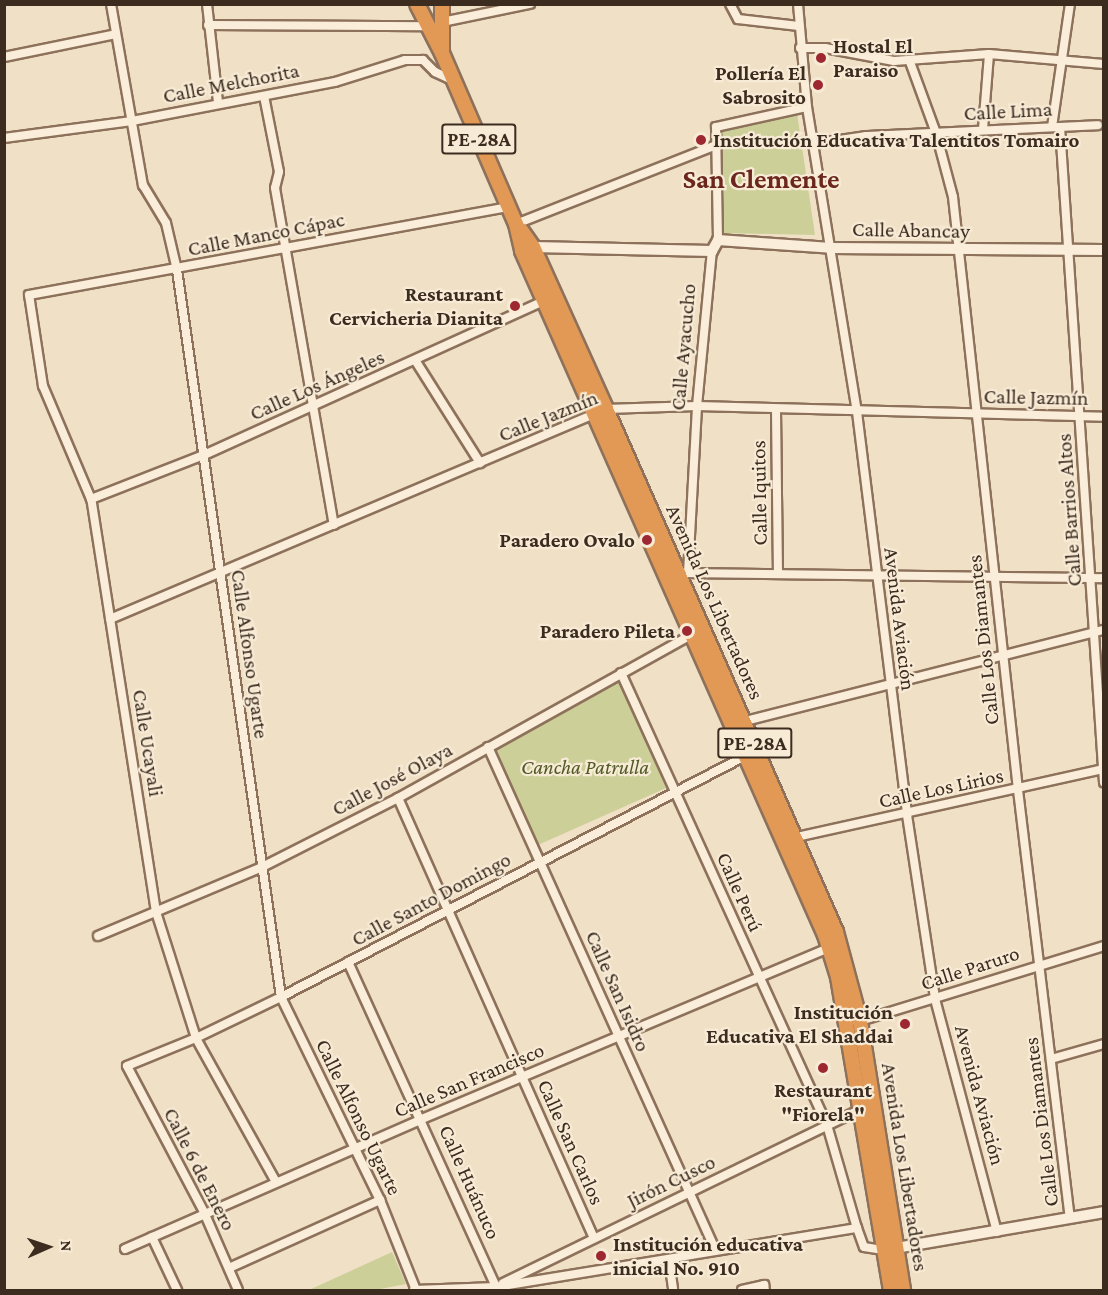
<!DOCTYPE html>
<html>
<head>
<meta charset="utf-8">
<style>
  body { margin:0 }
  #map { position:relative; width:1108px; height:1295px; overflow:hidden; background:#f0e0c6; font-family:"Crimson Pro",serif }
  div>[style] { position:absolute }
  .green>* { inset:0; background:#cdcf99; transform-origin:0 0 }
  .roads { filter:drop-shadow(2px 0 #8d715b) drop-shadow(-2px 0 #8d715b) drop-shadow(0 2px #8d715b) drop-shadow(0 -2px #8d715b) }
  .street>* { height:8px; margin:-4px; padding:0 4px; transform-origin:4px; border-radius:4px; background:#faeeda }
  .secondary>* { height:10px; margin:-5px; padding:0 5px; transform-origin:5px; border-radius:5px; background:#faeeda }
  .highway>* { height:14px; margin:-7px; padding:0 7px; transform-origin:7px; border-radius:7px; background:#e29955 }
  .dots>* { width:16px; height:16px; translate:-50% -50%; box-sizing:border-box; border:3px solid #f7ebd6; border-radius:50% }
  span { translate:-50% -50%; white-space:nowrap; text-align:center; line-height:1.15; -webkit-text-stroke:4.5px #f7ebd6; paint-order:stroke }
  .shield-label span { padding:2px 4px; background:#f7ebd6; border:2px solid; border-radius:4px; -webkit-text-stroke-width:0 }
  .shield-label { font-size:20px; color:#3c2b1f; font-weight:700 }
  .poi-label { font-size:21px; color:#3c2b1f; font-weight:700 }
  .left { translate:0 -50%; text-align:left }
  .right { translate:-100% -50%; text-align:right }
  .street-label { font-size:21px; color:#3c2b1f }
  .park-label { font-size:21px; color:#505a25; font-style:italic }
  .district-label { font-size:27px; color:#6b271d; font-weight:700 }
  .frame { position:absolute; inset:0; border:6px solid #3c2b1f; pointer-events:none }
  .north { position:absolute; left:18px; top:1217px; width:60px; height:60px; -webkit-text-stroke:4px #f7ebd6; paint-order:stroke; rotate:87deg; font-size:16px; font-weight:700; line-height:24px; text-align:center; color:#3c2b1f }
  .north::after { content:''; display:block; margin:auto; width:21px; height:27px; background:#3c2b1f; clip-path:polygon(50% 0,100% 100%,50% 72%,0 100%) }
</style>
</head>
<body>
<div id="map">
  <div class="green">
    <i style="clip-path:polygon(797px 113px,815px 235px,724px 233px,722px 131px)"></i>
    <i style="left:619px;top:682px;width:116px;height:141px;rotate:66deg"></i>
    <i style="clip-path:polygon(392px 1252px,406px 1284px,375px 1290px,309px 1290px)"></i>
  </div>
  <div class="roads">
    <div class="street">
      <i style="left:111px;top:4px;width:184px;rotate:80deg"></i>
      <i style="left:143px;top:185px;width:44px;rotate:58.8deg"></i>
      <i style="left:166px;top:223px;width:48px;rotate:76.8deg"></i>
      <i style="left:177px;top:270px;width:734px;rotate:81.86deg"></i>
      <i style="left:281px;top:997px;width:226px;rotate:64deg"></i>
      <i style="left:380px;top:1200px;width:97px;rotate:68.2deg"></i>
      <i style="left:207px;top:4px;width:99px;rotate:83.6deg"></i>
      <i style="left:730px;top:4px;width:17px;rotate:62deg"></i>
      <i style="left:738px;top:19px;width:61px;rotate:6.5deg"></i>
      <i style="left:798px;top:4px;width:103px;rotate:85deg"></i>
      <i style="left:807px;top:107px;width:309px;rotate:80.7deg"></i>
      <i style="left:857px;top:412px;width:406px;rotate:82.9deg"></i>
      <i style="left:907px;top:815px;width:186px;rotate:81.3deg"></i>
      <i style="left:935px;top:999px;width:241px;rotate:75.1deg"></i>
      <i style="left:442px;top:22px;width:90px;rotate:-11.6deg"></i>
      <i style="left:208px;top:25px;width:220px;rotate:0.3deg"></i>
      <i style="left:800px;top:48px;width:25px"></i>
      <i style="left:825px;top:48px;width:70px;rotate:10.7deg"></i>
      <i style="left:894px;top:61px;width:95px;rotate:-4.2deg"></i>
      <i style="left:989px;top:54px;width:115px;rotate:5deg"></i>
      <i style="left:4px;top:57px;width:114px;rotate:-11.6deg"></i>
      <i style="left:910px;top:62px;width:76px;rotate:69.9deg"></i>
      <i style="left:936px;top:133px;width:66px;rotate:75.1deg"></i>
      <i style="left:953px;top:197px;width:597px;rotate:83.74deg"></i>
      <i style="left:1018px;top:790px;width:431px;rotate:83.1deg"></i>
      <i style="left:264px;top:96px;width:77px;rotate:78.8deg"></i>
      <i style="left:279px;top:172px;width:16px;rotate:104deg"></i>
      <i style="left:275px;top:188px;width:342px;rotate:80.1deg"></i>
      <i style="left:1052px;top:127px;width:124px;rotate:-81.7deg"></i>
      <i style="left:1060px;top:127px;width:657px;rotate:86.16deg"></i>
      <i style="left:983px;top:129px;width:75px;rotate:-85.4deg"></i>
      <i style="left:4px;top:138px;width:129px;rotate:-7.6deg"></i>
      <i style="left:132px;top:121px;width:207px;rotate:-10.9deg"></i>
      <i style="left:335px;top:82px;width:73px;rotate:-17.4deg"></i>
      <i style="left:405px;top:60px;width:18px"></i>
      <i style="left:423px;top:60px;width:17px;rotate:45deg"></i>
      <i style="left:435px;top:72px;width:21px;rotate:25deg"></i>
      <i style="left:813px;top:144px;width:54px;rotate:-8.6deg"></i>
      <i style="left:866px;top:136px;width:232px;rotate:-2.7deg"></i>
      <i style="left:516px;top:224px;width:216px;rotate:-21.5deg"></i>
      <i style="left:718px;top:240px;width:113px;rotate:-91deg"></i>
      <i style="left:716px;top:127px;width:93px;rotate:-12.4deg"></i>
      <i style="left:415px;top:360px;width:122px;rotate:57.7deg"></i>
      <i style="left:776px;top:411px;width:163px;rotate:89.3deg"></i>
      <i style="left:91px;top:499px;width:121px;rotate:-21.3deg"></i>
      <i style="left:204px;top:455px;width:375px;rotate:-24.4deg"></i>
      <i style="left:688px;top:573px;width:416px;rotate:0.7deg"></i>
      <i style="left:688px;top:573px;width:167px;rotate:-86.9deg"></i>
      <i style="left:697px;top:406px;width:156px;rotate:-84.5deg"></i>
      <i style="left:110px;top:619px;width:539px;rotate:-22.95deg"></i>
      <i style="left:606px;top:409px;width:91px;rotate:-1.9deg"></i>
      <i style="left:697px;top:406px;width:407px;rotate:1.5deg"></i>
      <i style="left:621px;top:673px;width:497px;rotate:65.5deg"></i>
      <i style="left:827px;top:1125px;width:107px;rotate:73.8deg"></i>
      <i style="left:742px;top:722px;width:374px;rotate:-14.3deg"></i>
      <i style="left:488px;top:747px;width:551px;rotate:65.67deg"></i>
      <i style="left:398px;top:798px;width:482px;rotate:66deg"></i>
      <i style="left:792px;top:838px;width:320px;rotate:-12.5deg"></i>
      <i style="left:98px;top:936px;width:178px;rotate:-22.8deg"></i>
      <i style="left:262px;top:867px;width:153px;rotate:-26.9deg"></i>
      <i style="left:398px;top:798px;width:338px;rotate:-29.1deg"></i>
      <i style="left:348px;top:962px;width:357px;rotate:65.5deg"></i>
      <i style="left:857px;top:1022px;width:258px;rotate:-17.1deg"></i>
      <i style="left:1051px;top:1059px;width:55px;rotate:-15.8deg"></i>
      <i style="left:276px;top:1182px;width:165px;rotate:-119.1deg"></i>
      <i style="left:196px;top:1038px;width:132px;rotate:-107.6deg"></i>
      <i style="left:156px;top:912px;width:418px;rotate:-98.9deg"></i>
      <i style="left:91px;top:499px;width:123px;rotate:-113deg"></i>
      <i style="left:43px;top:386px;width:92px;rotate:-98.7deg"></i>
      <i style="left:29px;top:295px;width:488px;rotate:-10.4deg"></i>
      <i style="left:152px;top:1237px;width:59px;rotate:64.7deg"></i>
      <i style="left:125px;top:1249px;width:324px;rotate:-23.6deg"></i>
      <i style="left:422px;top:1119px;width:441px;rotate:-22.8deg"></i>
      <i style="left:669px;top:1260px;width:30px;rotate:82deg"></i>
      <i style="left:229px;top:1268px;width:166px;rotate:-24.2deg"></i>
      <i style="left:503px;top:1283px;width:398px;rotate:-25.9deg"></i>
      <i style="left:238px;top:1290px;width:85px;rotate:-113.6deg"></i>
      <i style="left:204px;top:1212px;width:165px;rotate:-117.8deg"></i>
      <i style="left:127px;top:1066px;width:74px;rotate:-22.1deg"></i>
      <i style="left:196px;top:1038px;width:94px;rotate:-25.8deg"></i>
      <i style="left:281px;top:997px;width:525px;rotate:-27.44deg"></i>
      <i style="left:414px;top:1290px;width:82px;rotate:-2.1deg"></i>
      <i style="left:496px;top:1287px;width:366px;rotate:-9.3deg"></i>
      <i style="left:857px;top:1228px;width:20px;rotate:70deg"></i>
      <i style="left:864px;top:1247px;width:20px;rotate:9deg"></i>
      <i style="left:742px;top:1290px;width:23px;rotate:-13deg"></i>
      <i style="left:764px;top:1285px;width:5px;rotate:79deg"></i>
    </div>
    <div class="secondary">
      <i style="left:533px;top:247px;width:179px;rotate:1.3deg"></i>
      <i style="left:712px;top:251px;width:13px;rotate:-61deg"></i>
      <i style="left:718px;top:240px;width:113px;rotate:4deg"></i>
      <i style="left:831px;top:248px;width:273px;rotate:0.4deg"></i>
      <i style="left:890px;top:1249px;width:217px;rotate:-9.8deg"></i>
    </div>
    <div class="highway">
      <i style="left:417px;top:4px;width:55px;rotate:63deg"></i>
      <i style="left:442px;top:53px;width:186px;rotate:66.6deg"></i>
      <i style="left:516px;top:224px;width:28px;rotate:77deg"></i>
      <i style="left:522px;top:251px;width:748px;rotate:66.11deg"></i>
      <i style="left:825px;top:935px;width:44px;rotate:72.8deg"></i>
      <i style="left:838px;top:977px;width:317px;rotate:80.4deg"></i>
      <i style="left:442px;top:4px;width:47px;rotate:90deg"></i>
      <i style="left:521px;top:230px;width:21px;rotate:55deg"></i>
      <i style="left:533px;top:247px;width:178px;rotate:65.7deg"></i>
      <i style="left:606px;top:409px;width:571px;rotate:66.26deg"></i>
      <i style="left:836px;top:932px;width:92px;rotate:74.9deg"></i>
      <i style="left:860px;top:1021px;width:272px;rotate:80.9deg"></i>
    </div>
  </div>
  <div class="dots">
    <i style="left:821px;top:58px;background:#9e2832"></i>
    <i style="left:818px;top:85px;background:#9e2832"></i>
    <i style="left:701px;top:140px;background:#9e2832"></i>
    <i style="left:515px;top:306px;background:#9e2832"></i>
    <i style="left:647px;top:540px;background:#9e2832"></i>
    <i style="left:687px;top:631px;background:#9e2832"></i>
    <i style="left:905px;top:1024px;background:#9e2832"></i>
    <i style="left:823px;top:1068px;background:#9e2832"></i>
    <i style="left:601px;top:1256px;background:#9e2832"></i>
  </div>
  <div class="shield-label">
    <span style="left:479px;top:139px">PE-28A</span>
    <span style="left:755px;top:743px">PE-28A</span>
  </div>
  <div class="poi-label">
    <span class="left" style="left:833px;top:58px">Hostal El<br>Paraiso</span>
    <span class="right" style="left:806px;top:85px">Pollería El<br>Sabrosito</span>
    <span class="left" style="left:713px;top:140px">Institución Educativa Talentitos Tomairo</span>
    <span class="right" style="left:503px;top:306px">Restaurant<br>Cervicheria Dianita</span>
    <span class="right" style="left:635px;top:540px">Paradero Ovalo</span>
    <span class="right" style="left:675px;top:631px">Paradero Pileta</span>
    <span class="right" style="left:893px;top:1024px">Institución<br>Educativa El Shaddai</span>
    <span style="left:823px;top:1102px">Restaurant<br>"Fiorela"</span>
    <span class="left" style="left:613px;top:1256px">Institución educativa<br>inicial No. 910</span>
  </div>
  <div class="street-label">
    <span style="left:231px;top:83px;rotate:-11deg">Calle Melchorita</span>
    <span style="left:1008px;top:111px;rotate:-3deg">Calle Lima</span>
    <span style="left:911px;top:230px;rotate:1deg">Calle Abancay</span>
    <span style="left:266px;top:234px;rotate:-11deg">Calle Manco Cápac</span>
    <span style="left:683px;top:347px;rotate:-85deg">Calle Ayacucho</span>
    <span style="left:317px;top:385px;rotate:-24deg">Calle Los Ángeles</span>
    <span style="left:1036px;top:397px;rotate:1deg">Calle Jazmín</span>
    <span style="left:548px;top:416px;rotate:-22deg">Calle Jazmín</span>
    <span style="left:759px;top:493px;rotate:-91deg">Calle Iquitos</span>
    <span style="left:1069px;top:510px;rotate:-94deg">Calle Barrios Altos</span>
    <span style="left:715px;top:602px;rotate:66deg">Avenida Los Libertadores</span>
    <span style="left:900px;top:619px;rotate:83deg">Avenida Aviación</span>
    <span style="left:983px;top:640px;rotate:-96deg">Calle Los Diamantes</span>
    <span style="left:250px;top:654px;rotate:82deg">Calle Alfonso Ugarte</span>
    <span style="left:148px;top:743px;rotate:81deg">Calle Ucayali</span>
    <span style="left:392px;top:779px;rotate:-28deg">Calle José Olaya</span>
    <span style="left:941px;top:788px;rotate:-12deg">Calle Los Lirios</span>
    <span style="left:740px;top:892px;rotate:66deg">Calle Perú</span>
    <span style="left:431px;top:899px;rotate:-28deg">Calle Santo Domingo</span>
    <span style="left:970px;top:968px;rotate:-18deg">Calle Paruro</span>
    <span style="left:618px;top:991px;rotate:66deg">Calle San Isidro</span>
    <span style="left:469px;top:1080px;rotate:-23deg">Calle San Francisco</span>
    <span style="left:980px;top:1095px;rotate:75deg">Avenida Aviación</span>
    <span style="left:359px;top:1117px;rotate:64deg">Calle Alfonso Ugarte</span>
    <span style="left:1041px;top:1122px;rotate:-97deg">Calle Los Diamantes</span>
    <span style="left:571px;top:1142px;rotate:66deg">Calle San Carlos</span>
    <span style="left:905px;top:1167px;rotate:81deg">Avenida Los Libertadores</span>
    <span style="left:200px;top:1169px;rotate:63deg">Calle 6 de Enero</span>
    <span style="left:671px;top:1181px;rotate:-26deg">Jirón Cusco</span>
    <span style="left:470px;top:1182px;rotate:66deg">Calle Huánuco</span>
  </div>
  <div class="park-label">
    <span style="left:585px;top:767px">Cancha Patrulla</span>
  </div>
  <div class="district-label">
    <span style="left:761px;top:180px">San Clemente</span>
  </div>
  <div class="frame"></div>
  <div class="north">N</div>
</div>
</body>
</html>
